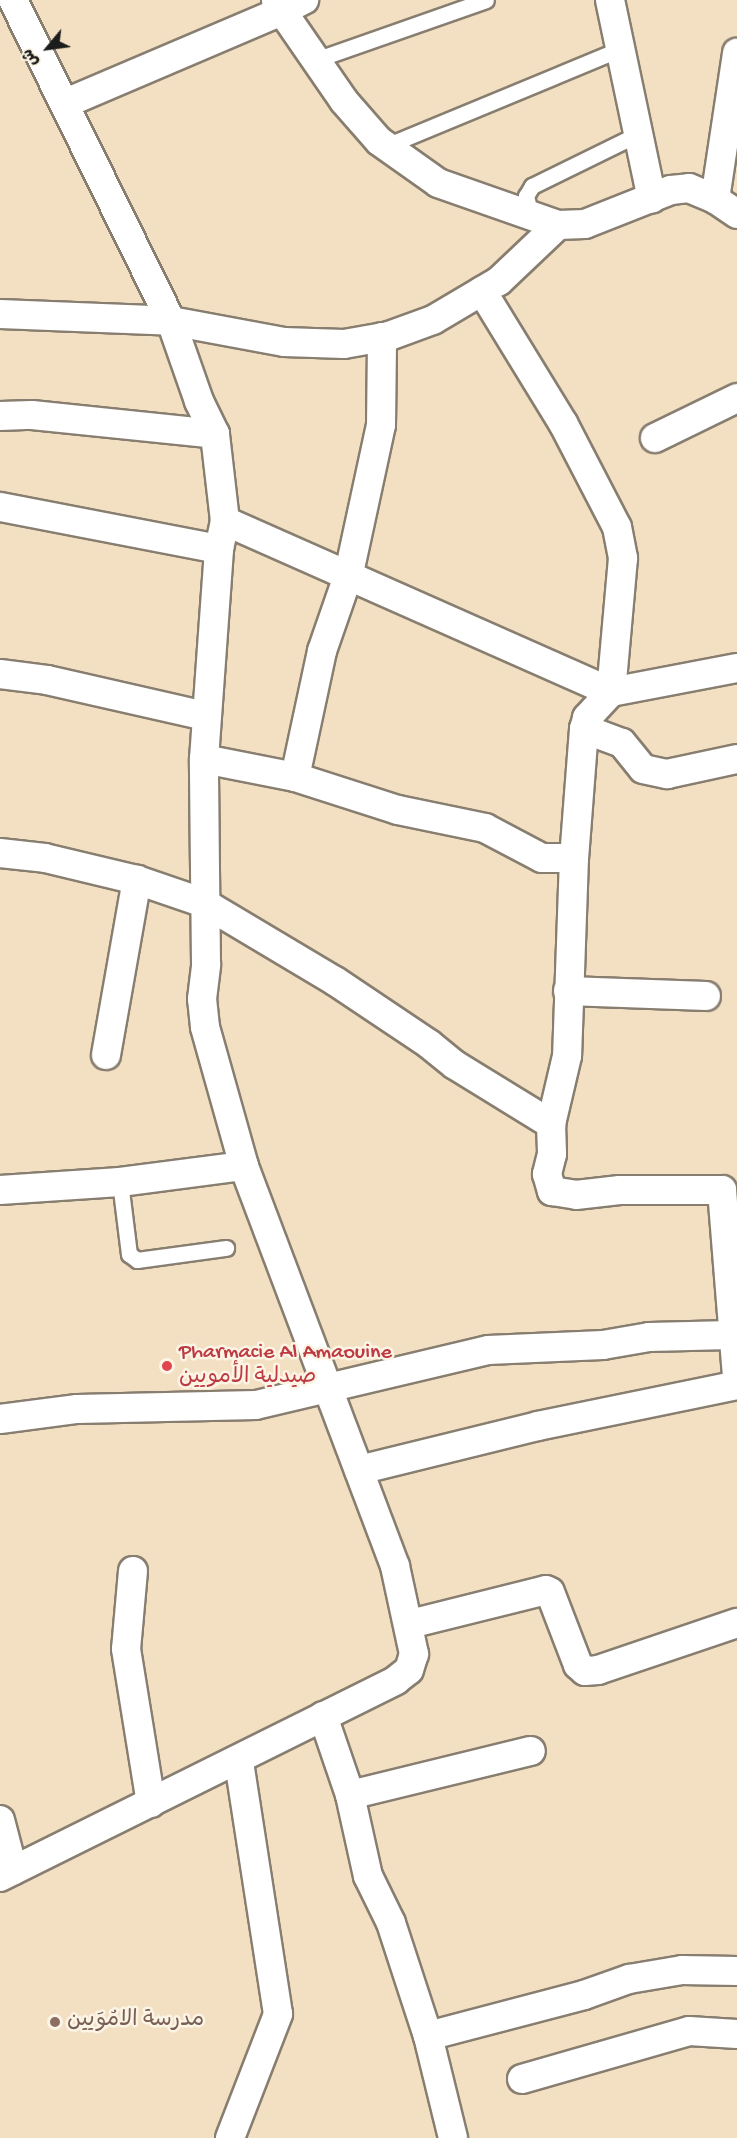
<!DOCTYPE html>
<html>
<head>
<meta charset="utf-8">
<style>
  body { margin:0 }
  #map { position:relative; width:737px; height:2138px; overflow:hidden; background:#f3e0c3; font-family:"Gochi Hand","Playpen Sans Arabic",sans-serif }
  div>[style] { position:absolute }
  .roads { filter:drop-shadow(2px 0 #887e70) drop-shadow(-2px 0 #887e70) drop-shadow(0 2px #887e70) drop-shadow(0 -2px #887e70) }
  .service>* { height:15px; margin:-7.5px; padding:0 7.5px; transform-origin:7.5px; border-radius:7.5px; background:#fff }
  .minor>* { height:28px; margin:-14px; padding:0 14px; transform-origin:14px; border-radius:14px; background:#fff }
  .dots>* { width:16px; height:16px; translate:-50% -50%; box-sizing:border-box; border:3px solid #fcf5e5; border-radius:50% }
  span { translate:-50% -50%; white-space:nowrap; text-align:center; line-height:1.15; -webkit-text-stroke:5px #fcf5e5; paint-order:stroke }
  .health-label { font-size:22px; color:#be3a42 }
  .left { translate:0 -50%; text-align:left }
  .education-label { font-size:22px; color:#785e54 }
  .north { position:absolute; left:18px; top:18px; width:60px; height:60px; -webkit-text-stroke:4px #fcf5e5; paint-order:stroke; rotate:241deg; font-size:16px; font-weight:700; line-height:24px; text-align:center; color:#1c1c1c }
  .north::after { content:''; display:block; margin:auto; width:21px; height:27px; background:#1c1c1c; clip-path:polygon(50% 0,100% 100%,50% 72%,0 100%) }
</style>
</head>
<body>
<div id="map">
  <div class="roads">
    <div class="service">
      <i style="left:315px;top:60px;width:181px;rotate:-19.3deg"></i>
      <i style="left:386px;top:146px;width:253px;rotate:-22.5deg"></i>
      <i style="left:531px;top:216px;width:21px;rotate:-104deg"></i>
      <i style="left:526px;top:196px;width:12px;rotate:-59deg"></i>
      <i style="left:532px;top:186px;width:118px;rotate:-26.1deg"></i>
      <i style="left:120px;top:1182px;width:73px;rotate:82.9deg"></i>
      <i style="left:129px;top:1254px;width:10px;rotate:37deg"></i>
      <i style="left:137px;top:1260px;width:90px;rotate:-7.7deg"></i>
    </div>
    <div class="minor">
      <i style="left:276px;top:0;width:13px;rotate:61deg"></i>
      <i style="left:282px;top:11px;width:25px;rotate:-27deg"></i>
      <i style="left:610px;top:0;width:203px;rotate:78.1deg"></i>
      <i style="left:66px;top:103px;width:235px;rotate:-23.1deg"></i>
      <i style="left:282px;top:11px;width:109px;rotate:55.4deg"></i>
      <i style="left:344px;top:101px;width:53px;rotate:48.8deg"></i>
      <i style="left:379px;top:141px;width:72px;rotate:35.4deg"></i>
      <i style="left:438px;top:183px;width:127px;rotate:19.3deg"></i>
      <i style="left:558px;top:225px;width:27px;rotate:-2deg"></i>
      <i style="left:585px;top:224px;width:92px;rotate:-21.6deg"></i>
      <i style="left:671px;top:190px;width:18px;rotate:-6deg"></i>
      <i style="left:689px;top:188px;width:28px;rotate:23deg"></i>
      <i style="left:715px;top:199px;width:27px;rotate:34deg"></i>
      <i style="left:715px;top:199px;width:148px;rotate:-81.4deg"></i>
      <i style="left:482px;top:291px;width:155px;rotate:58.5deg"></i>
      <i style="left:563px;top:423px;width:117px;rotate:62.6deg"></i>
      <i style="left:617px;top:527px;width:32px;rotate:79deg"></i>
      <i style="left:623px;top:558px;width:135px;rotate:95.1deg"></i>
      <i style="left:611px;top:692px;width:35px;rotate:133deg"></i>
      <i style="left:587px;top:718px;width:11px;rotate:105deg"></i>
      <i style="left:584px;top:729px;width:129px;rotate:94.4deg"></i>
      <i style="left:574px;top:858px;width:198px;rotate:92deg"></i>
      <i style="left:567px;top:1056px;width:70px;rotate:103.2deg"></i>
      <i style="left:551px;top:1124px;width:30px;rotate:88deg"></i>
      <i style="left:552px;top:1154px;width:21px;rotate:104deg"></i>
      <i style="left:547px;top:1174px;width:18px;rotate:74deg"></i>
      <i style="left:552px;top:1191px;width:24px;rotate:9deg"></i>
      <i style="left:576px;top:1195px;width:44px;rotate:-6.5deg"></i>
      <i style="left:620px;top:1190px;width:102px"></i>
      <i style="left:722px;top:1190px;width:187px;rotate:85.4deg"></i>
      <i style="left:0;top:314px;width:171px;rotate:2.3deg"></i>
      <i style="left:171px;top:321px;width:115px;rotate:10.5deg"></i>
      <i style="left:284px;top:342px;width:60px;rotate:1.9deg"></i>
      <i style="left:344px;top:344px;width:46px;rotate:-10.1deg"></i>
      <i style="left:389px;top:336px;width:47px;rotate:-20deg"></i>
      <i style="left:433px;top:320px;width:77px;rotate:-30.6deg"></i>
      <i style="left:499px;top:281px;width:81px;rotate:-43.5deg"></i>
      <i style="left:0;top:416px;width:32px;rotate:-2deg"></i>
      <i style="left:32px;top:415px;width:184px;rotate:5.9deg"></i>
      <i style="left:655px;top:438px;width:91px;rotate:-26deg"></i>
      <i style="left:0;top:507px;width:223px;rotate:10.9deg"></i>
      <i style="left:225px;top:521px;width:422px;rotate:23.9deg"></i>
      <i style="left:611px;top:692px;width:128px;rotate:-10.8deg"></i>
      <i style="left:0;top:674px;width:47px;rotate:7.3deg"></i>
      <i style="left:47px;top:680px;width:163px;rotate:12.8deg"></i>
      <i style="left:584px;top:729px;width:40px;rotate:20.2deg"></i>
      <i style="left:622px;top:743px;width:33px;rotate:51deg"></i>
      <i style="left:643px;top:769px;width:25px;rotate:12deg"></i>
      <i style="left:667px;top:774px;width:72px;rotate:-12.1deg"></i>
      <i style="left:204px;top:759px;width:93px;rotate:11.2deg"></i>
      <i style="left:295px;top:777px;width:108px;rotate:17.8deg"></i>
      <i style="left:398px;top:810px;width:89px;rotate:11.7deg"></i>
      <i style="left:485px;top:828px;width:64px;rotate:27.8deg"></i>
      <i style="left:542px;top:858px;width:32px"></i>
      <i style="left:295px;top:777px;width:129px;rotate:-77.9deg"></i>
      <i style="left:322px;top:651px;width:83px;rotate:-70.9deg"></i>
      <i style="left:349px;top:573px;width:151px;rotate:-77.8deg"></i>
      <i style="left:381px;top:425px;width:88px;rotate:-89.3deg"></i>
      <i style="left:0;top:853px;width:45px;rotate:6.3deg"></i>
      <i style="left:45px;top:858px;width:95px;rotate:13.4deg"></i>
      <i style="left:137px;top:880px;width:71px;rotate:18.9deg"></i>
      <i style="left:204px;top:903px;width:152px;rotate:30.8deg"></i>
      <i style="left:335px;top:981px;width:113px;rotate:33.8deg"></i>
      <i style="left:429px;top:1044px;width:33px;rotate:39deg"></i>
      <i style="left:455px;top:1065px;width:113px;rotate:31.6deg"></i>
      <i style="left:568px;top:991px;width:138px;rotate:2.1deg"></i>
      <i style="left:106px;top:1055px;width:178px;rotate:-80deg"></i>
      <i style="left:0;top:1190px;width:120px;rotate:-3.8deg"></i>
      <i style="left:120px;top:1182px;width:125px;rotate:-7.4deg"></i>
      <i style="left:0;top:1419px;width:78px;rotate:-7.4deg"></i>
      <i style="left:77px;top:1409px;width:179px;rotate:-1.3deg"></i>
      <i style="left:256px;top:1405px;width:238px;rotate:-13.3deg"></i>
      <i style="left:488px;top:1350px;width:115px;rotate:-2.5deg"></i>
      <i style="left:603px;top:1345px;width:47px;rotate:-9.9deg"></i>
      <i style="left:649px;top:1337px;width:82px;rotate:-1.4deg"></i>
      <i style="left:359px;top:1470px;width:184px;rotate:-13.8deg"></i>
      <i style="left:538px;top:1426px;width:203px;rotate:-11.6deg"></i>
      <i style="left:133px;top:1571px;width:78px;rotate:95.1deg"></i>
      <i style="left:126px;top:1649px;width:156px;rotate:80.8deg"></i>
      <i style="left:410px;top:1624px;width:140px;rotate:-14deg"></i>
      <i style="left:546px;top:1590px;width:4px;rotate:27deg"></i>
      <i style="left:550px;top:1592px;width:78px;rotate:69deg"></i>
      <i style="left:578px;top:1665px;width:9px;rotate:41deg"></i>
      <i style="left:585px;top:1671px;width:13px;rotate:-4deg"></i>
      <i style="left:598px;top:1670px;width:147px;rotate:-18.7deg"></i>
      <i style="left:323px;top:1716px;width:83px;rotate:71.1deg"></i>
      <i style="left:350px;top:1795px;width:186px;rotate:-13.7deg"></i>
      <i style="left:350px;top:1795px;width:83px;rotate:77.5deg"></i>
      <i style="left:368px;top:1876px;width:52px;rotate:63.9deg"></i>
      <i style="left:391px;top:1923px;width:119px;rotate:71.9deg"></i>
      <i style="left:428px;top:2036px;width:105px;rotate:76.2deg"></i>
      <i style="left:0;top:1820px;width:52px;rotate:75.4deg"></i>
      <i style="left:0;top:1877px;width:442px;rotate:-26.4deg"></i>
      <i style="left:396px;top:1680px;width:16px;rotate:-38deg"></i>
      <i style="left:409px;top:1670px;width:17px;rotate:-73deg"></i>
      <i style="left:414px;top:1654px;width:90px;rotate:-102.2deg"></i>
      <i style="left:395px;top:1566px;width:428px;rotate:-110.7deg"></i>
      <i style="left:244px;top:1166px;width:144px;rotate:-105.7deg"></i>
      <i style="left:205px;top:1027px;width:28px;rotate:-96deg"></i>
      <i style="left:202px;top:999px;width:35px;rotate:-83deg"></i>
      <i style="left:206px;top:964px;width:205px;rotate:-90.6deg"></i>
      <i style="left:204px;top:759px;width:211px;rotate:-85.9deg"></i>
      <i style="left:219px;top:549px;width:29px;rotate:-78deg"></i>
      <i style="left:225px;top:521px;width:88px;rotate:-96.6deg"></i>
      <i style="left:215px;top:434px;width:37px;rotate:-116deg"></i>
      <i style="left:199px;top:401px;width:85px;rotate:-109.3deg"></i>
      <i style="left:171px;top:321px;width:358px;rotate:-116.2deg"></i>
      <i style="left:428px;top:2036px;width:161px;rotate:-14.7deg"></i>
      <i style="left:584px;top:1995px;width:48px;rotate:-19.6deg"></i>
      <i style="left:629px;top:1979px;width:54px;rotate:-9.6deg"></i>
      <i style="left:682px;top:1970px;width:55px;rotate:1deg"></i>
      <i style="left:522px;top:2079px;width:174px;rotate:-16deg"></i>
      <i style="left:689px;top:2031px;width:48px;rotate:3.6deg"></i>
      <i style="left:230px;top:2138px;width:133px;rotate:-68.8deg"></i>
      <i style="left:278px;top:2014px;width:256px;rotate:-98.8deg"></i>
    </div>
  </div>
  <div class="dots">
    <i style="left:167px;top:1366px;background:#e0444e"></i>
    <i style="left:55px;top:2022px;background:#8d6e63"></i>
  </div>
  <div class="health-label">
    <span class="left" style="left:179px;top:1366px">Pharmacie Al Amaouine<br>صيدلية الأمويين</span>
  </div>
  <div class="education-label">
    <span class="left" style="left:67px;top:2022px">مدرسة الامُوَيين</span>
  </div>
  <div class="north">ش</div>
</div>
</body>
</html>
